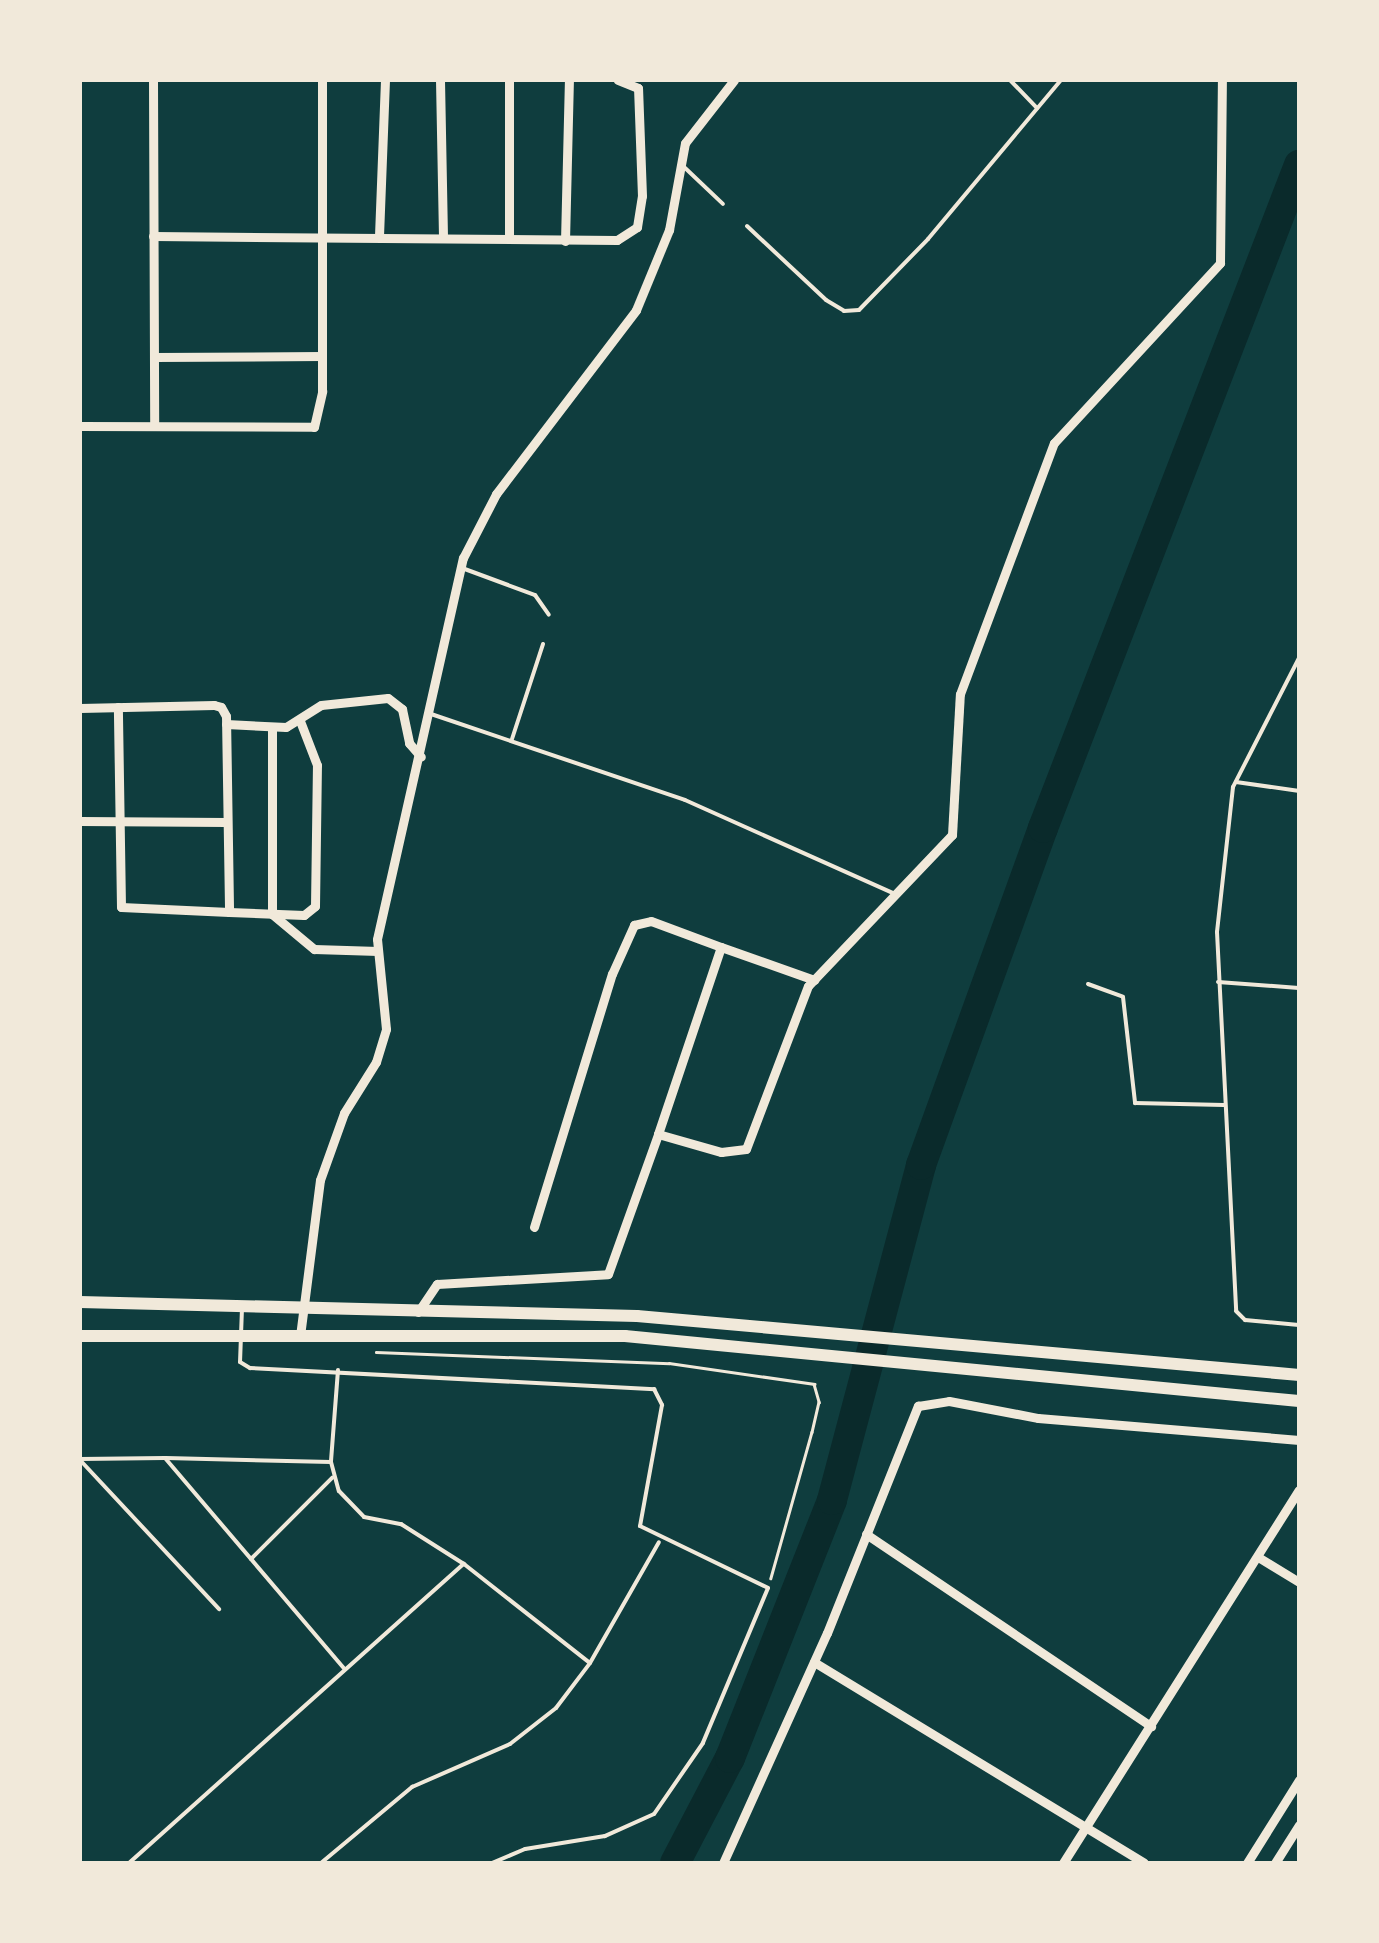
<!DOCTYPE html>
<html>
<head>
<meta charset="utf-8">
<style>
  body { margin:0 }
  #map { position:relative; width:1379px; height:1943px; overflow:hidden; background:#0f3d3e; font-family:"PT Sans Narrow",sans-serif }
  div>[style] { position:absolute }
  .river>* { height:30px; margin:-15px; padding:0 15px; transform-origin:15px; border-radius:15px; background:#0a2a2b }
  .path>* { height:2.5px; margin:-1.25px; padding:0 1.25px; transform-origin:1.25px; border-radius:1.25px; background:#f1e9da }
  .service>* { height:4px; margin:-2px; padding:0 2px; transform-origin:2px; border-radius:2px; background:#f1e9da }
  .minor>* { height:9px; margin:-4.5px; padding:0 4.5px; transform-origin:4.5px; border-radius:4.5px; background:#f1e9da }
  .secondary>* { height:12px; margin:-6px; padding:0 6px; transform-origin:6px; border-radius:6px; background:#f1e9da }
  span { translate:-50% -50%; white-space:nowrap; text-align:center; line-height:1.15; -webkit-text-stroke:8px #f1e9da; paint-order:stroke }
  .frame { position:absolute; inset:0; border:82px solid #f1e9da; pointer-events:none }
</style>
</head>
<body>
<div id="map">
  <div class="river">
    <i style="left:675px;top:1863px;width:119px;rotate:-62.4deg"></i>
    <i style="left:730px;top:1758px;width:277px;rotate:-68.4deg"></i>
    <i style="left:832px;top:1500px;width:347px;rotate:-75.1deg"></i>
    <i style="left:921px;top:1165px;width:358px;rotate:-70.1deg"></i>
    <i style="left:1043px;top:828px;width:711px;rotate:-68.89deg"></i>
  </div>
  <div class="path">
    <i style="left:376px;top:1352px;width:293px;rotate:2.2deg"></i>
    <i style="left:669px;top:1363px;width:147px;rotate:8.2deg"></i>
    <i style="left:814px;top:1384px;width:19px;rotate:74deg"></i>
    <i style="left:819px;top:1402px;width:31px;rotate:103deg"></i>
    <i style="left:812px;top:1432px;width:152px;rotate:105.7deg"></i>
  </div>
  <div class="service">
    <i style="left:1010px;top:80px;width:39px;rotate:46deg"></i>
    <i style="left:683px;top:166px;width:55px;rotate:43.5deg"></i>
    <i style="left:747px;top:226px;width:108px;rotate:43.1deg"></i>
    <i style="left:826px;top:300px;width:21px;rotate:31deg"></i>
    <i style="left:844px;top:311px;width:15px;rotate:-4deg"></i>
    <i style="left:859px;top:310px;width:99px;rotate:-45.8deg"></i>
    <i style="left:928px;top:239px;width:207px;rotate:-50.1deg"></i>
    <i style="left:462px;top:568px;width:78px;rotate:20.3deg"></i>
    <i style="left:535px;top:595px;width:24px;rotate:55deg"></i>
    <i style="left:1299px;top:658px;width:145px;rotate:117.1deg"></i>
    <i style="left:1233px;top:787px;width:146px;rotate:96.3deg"></i>
    <i style="left:1217px;top:932px;width:379px;rotate:87.1deg"></i>
    <i style="left:1236px;top:1311px;width:13px;rotate:45deg"></i>
    <i style="left:1245px;top:1320px;width:54px;rotate:5.3deg"></i>
    <i style="left:431px;top:714px;width:268px;rotate:18.7deg"></i>
    <i style="left:685px;top:800px;width:228px;rotate:24.1deg"></i>
    <i style="left:512px;top:739px;width:100px;rotate:-71.9deg"></i>
    <i style="left:1236px;top:782px;width:64px;rotate:8.1deg"></i>
    <i style="left:1218px;top:982px;width:81px;rotate:4.2deg"></i>
    <i style="left:1088px;top:984px;width:37px;rotate:20deg"></i>
    <i style="left:1123px;top:997px;width:107px;rotate:83.5deg"></i>
    <i style="left:1135px;top:1103px;width:89px;rotate:1.3deg"></i>
    <i style="left:242px;top:1308px;width:54px;rotate:92.1deg"></i>
    <i style="left:240px;top:1362px;width:12px;rotate:31deg"></i>
    <i style="left:250px;top:1368px;width:405px;rotate:3deg"></i>
    <i style="left:654px;top:1389px;width:18px;rotate:63deg"></i>
    <i style="left:662px;top:1405px;width:123px;rotate:100.3deg"></i>
    <i style="left:640px;top:1526px;width:142px;rotate:25.8deg"></i>
    <i style="left:768px;top:1588px;width:168px;rotate:112.8deg"></i>
    <i style="left:703px;top:1743px;width:86px;rotate:124.6deg"></i>
    <i style="left:654px;top:1814px;width:54px;rotate:155.8deg"></i>
    <i style="left:605px;top:1836px;width:81px;rotate:170.8deg"></i>
    <i style="left:525px;top:1849px;width:36px;rotate:157deg"></i>
    <i style="left:338px;top:1370px;width:92px;rotate:94.4deg"></i>
    <i style="left:331px;top:1462px;width:30px;rotate:75deg"></i>
    <i style="left:339px;top:1491px;width:36px;rotate:46deg"></i>
    <i style="left:364px;top:1517px;width:38px;rotate:11deg"></i>
    <i style="left:401px;top:1524px;width:75px;rotate:32.4deg"></i>
    <i style="left:464px;top:1564px;width:160px;rotate:38.2deg"></i>
    <i style="left:166px;top:1458px;width:165px;rotate:1.4deg"></i>
    <i style="left:80px;top:1459px;width:85px;rotate:-0.7deg"></i>
    <i style="left:165px;top:1458px;width:276px;rotate:49.6deg"></i>
    <i style="left:80px;top:1460px;width:204px;rotate:47deg"></i>
    <i style="left:251px;top:1559px;width:115px;rotate:-45deg"></i>
    <i style="left:129px;top:1863px;width:449px;rotate:-41.8deg"></i>
    <i style="left:321px;top:1863px;width:119px;rotate:-39.9deg"></i>
    <i style="left:412px;top:1787px;width:107px;rotate:-23.7deg"></i>
    <i style="left:510px;top:1744px;width:58px;rotate:-38deg"></i>
    <i style="left:556px;top:1708px;width:56px;rotate:-52.9deg"></i>
    <i style="left:590px;top:1663px;width:139px;rotate:-60.3deg"></i>
  </div>
  <div class="minor">
    <i style="left:153px;top:80px;width:346px;rotate:89.8deg"></i>
    <i style="left:440px;top:80px;width:156px;rotate:88.9deg"></i>
    <i style="left:153px;top:236px;width:464px;rotate:0.5deg"></i>
    <i style="left:617px;top:240px;width:24px;rotate:-33deg"></i>
    <i style="left:637px;top:227px;width:31px;rotate:-81deg"></i>
    <i style="left:642px;top:196px;width:108px;rotate:-92.1deg"></i>
    <i style="left:638px;top:88px;width:22px;rotate:-158deg"></i>
    <i style="left:379px;top:236px;width:156px;rotate:-87.8deg"></i>
    <i style="left:509px;top:239px;width:159px;rotate:-90deg"></i>
    <i style="left:565px;top:241px;width:161px;rotate:-88.6deg"></i>
    <i style="left:154px;top:357px;width:168px;rotate:-0.3deg"></i>
    <i style="left:80px;top:426px;width:234px;rotate:0.2deg"></i>
    <i style="left:314px;top:427px;width:37px;rotate:-77deg"></i>
    <i style="left:322px;top:391px;width:311px;rotate:-90deg"></i>
    <i style="left:80px;top:708px;width:134px;rotate:-1.3deg"></i>
    <i style="left:214px;top:705px;width:7px;rotate:16deg"></i>
    <i style="left:221px;top:707px;width:10px;rotate:61deg"></i>
    <i style="left:226px;top:716px;width:196px;rotate:89.1deg"></i>
    <i style="left:229px;top:912px;width:108px;rotate:-177.3deg"></i>
    <i style="left:121px;top:907px;width:200px;rotate:-90.9deg"></i>
    <i style="left:226px;top:724px;width:60px;rotate:2.9deg"></i>
    <i style="left:286px;top:727px;width:41px;rotate:-32.2deg"></i>
    <i style="left:321px;top:705px;width:67px;rotate:-6deg"></i>
    <i style="left:388px;top:698px;width:18px;rotate:38deg"></i>
    <i style="left:402px;top:709px;width:35px;rotate:78deg"></i>
    <i style="left:409px;top:743px;width:18px;rotate:49deg"></i>
    <i style="left:272px;top:729px;width:185px;rotate:90deg"></i>
    <i style="left:272px;top:914px;width:55px;rotate:39.8deg"></i>
    <i style="left:314px;top:949px;width:64px;rotate:1.8deg"></i>
    <i style="left:80px;top:821px;width:146px;rotate:0.4deg"></i>
    <i style="left:229px;top:912px;width:75px;rotate:2.3deg"></i>
    <i style="left:304px;top:915px;width:14px;rotate:-39deg"></i>
    <i style="left:315px;top:906px;width:141px;rotate:-89.2deg"></i>
    <i style="left:317px;top:765px;width:47px;rotate:-111.1deg"></i>
    <i style="left:658px;top:1134px;width:197px;rotate:-71.4deg"></i>
    <i style="left:721px;top:947px;width:99px;rotate:19.5deg"></i>
    <i style="left:534px;top:1227px;width:265px;rotate:-72.9deg"></i>
    <i style="left:612px;top:974px;width:54px;rotate:-65.8deg"></i>
    <i style="left:634px;top:925px;width:17px;rotate:-13deg"></i>
    <i style="left:651px;top:921px;width:75px;rotate:20.4deg"></i>
    <i style="left:418px;top:1312px;width:34px;rotate:-56deg"></i>
    <i style="left:437px;top:1284px;width:171px;rotate:-3.3deg"></i>
    <i style="left:608px;top:1274px;width:149px;rotate:-70.3deg"></i>
    <i style="left:658px;top:1134px;width:66px;rotate:15.9deg"></i>
    <i style="left:721px;top:1152px;width:25px;rotate:-7deg"></i>
    <i style="left:746px;top:1149px;width:174px;rotate:-69.2deg"></i>
    <i style="left:808px;top:986px;width:209px;rotate:-46.4deg"></i>
    <i style="left:952px;top:835px;width:141px;rotate:-86.8deg"></i>
    <i style="left:960px;top:694px;width:268px;rotate:-69.5deg"></i>
    <i style="left:1054px;top:443px;width:245px;rotate:-47.3deg"></i>
    <i style="left:1220px;top:263px;width:183px;rotate:-89.4deg"></i>
    <i style="left:300px;top:1336px;width:157px;rotate:-82.7deg"></i>
    <i style="left:320px;top:1180px;width:71px;rotate:-70.3deg"></i>
    <i style="left:344px;top:1113px;width:60px;rotate:-57.9deg"></i>
    <i style="left:376px;top:1062px;width:34px;rotate:-73deg"></i>
    <i style="left:386px;top:1029px;width:90px;rotate:-95.7deg"></i>
    <i style="left:377px;top:939px;width:391px;rotate:-77.3deg"></i>
    <i style="left:463px;top:558px;width:72px;rotate:-62.7deg"></i>
    <i style="left:496px;top:494px;width:231px;rotate:-52.7deg"></i>
    <i style="left:636px;top:310px;width:87px;rotate:-67.6deg"></i>
    <i style="left:669px;top:230px;width:88px;rotate:-79.6deg"></i>
    <i style="left:685px;top:143px;width:80px;rotate:-52.1deg"></i>
    <i style="left:866px;top:1534px;width:344px;rotate:34deg"></i>
    <i style="left:1258px;top:1557px;width:48px;rotate:31.4deg"></i>
    <i style="left:814px;top:1662px;width:386px;rotate:31.3deg"></i>
    <i style="left:723px;top:1863px;width:252px;rotate:-65.7deg"></i>
    <i style="left:827px;top:1633px;width:245px;rotate:-68.2deg"></i>
    <i style="left:918px;top:1406px;width:31px;rotate:-9deg"></i>
    <i style="left:949px;top:1401px;width:91px;rotate:10.8deg"></i>
    <i style="left:1038px;top:1418px;width:262px;rotate:4.8deg"></i>
    <i style="left:1063px;top:1863px;width:441px;rotate:-57.7deg"></i>
    <i style="left:1247px;top:1863px;width:98px;rotate:-57.9deg"></i>
    <i style="left:1275px;top:1863px;width:45px;rotate:-57.7deg"></i>
  </div>
  <div class="secondary">
    <i style="left:80px;top:1302px;width:557px;rotate:1.44deg"></i>
    <i style="left:637px;top:1316px;width:665px;rotate:5.09deg"></i>
    <i style="left:80px;top:1336px;width:545px"></i>
    <i style="left:625px;top:1336px;width:677px;rotate:5.51deg"></i>
  </div>
  <div class="frame"></div>
</div>
</body>
</html>
